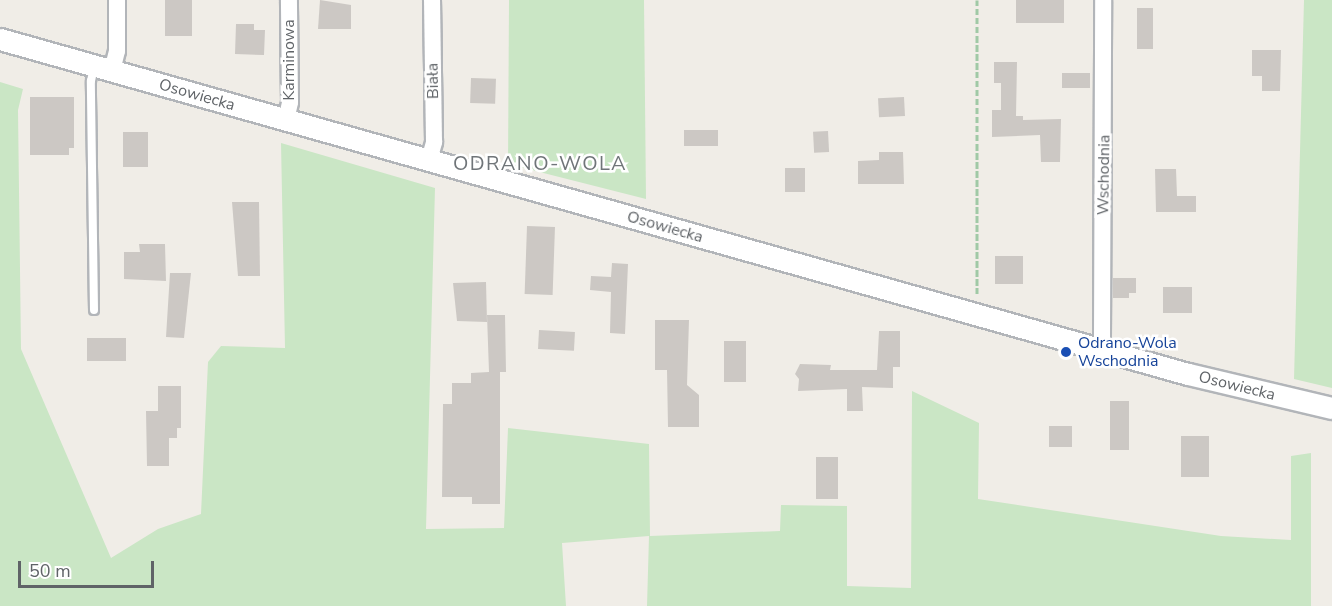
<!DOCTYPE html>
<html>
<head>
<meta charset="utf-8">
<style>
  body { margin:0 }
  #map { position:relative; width:1332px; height:606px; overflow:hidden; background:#f0ede7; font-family:"Nunito Sans",sans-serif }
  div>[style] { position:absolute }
  .green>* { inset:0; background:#cae6c5 }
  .building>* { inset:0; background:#ccc8c4; transform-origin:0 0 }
  .path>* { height:3px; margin-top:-1.5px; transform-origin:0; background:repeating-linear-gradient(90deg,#a0c9a6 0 6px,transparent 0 9px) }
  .roads { filter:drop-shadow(2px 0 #b2b5b9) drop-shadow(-2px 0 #b2b5b9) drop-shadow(0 2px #b2b5b9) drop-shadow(0 -2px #b2b5b9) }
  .service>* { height:8px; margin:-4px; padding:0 4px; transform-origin:4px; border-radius:4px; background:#fff }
  .minor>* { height:16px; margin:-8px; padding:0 8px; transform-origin:8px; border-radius:8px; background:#fff }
  .tertiary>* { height:21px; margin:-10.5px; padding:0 10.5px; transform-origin:10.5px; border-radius:10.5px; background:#fff }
  .dots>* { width:16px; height:16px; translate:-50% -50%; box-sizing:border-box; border:3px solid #fff; border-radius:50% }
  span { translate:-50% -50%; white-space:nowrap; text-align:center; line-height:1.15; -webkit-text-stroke:5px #fff; paint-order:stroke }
  .street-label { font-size:16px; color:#5f6367 }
  .transit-label { font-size:16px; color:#164399 }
  .left { translate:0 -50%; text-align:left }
  .quarter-label { font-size:20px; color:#707579; letter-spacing:1.5px }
  .scale { position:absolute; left:18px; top:561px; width:136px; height:27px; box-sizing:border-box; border:3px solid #5f6367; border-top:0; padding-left:8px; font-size:18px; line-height:21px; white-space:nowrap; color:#5f6367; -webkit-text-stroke:4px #fff; paint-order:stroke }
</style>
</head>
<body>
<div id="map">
  <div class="green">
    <i style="clip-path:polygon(509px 0,644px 0,646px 199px,508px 164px)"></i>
    <i style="clip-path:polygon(1304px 0,1332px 0,1332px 388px,1294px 379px)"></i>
    <i style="clip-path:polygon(0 82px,23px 89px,18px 110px,21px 349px,111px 558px,158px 529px,201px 514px,208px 362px,221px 346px,285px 348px,281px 143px,435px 188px,426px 529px,504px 528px,508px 428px,649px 444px,650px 536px,780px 531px,781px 505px,847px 506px,847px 586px,911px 588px,912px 391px,979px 423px,978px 499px,1221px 536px,1291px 540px,1291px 456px,1311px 453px,1311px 606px,647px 606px,649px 536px,562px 543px,566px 606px,0 606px)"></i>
  </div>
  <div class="building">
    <i style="left:165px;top:0;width:27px;height:36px"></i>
    <i style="clip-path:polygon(320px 0,351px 5px,351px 29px,318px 29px)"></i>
    <i style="left:1064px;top:0;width:23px;height:48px;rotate:90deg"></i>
    <i style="left:1137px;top:8px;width:16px;height:41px"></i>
    <i style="clip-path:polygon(236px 24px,254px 24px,254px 30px,265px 30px,264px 55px,235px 54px)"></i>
    <i style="clip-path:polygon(1252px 50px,1281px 50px,1280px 91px,1262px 91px,1262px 76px,1252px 76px)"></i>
    <i style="clip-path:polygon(994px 62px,1017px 62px,1016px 116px,1023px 116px,1023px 120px,1061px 119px,1060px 162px,1041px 162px,1040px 135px,992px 137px,992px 110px,1001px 110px,1001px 83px,994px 83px)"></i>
    <i style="left:1090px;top:73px;width:15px;height:28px;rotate:90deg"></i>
    <i style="left:471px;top:78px;width:25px;height:25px;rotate:2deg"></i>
    <i style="clip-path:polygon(30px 97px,74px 97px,74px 148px,69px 148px,69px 155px,30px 155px)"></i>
    <i style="left:904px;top:97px;width:19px;height:26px;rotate:87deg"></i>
    <i style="left:684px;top:130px;width:34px;height:16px"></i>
    <i style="left:828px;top:131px;width:21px;height:15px;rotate:87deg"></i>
    <i style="left:123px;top:132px;width:25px;height:35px"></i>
    <i style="clip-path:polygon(879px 152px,903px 152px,904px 184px,858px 184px,858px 161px,879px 160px)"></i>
    <i style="left:785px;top:168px;width:20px;height:24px"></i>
    <i style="clip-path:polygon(1155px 169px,1176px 169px,1177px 196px,1196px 196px,1196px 212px,1156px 212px)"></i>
    <i style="clip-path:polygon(232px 202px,259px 202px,260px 276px,238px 276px)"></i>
    <i style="left:527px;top:226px;width:28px;height:68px;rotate:2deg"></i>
    <i style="clip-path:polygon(139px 244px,165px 244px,166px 281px,124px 279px,124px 252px,140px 252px)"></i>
    <i style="left:995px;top:256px;width:28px;height:28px"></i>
    <i style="clip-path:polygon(612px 263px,628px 264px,625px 334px,610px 333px,611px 292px,590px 290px,591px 276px,611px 277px)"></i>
    <i style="clip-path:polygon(170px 273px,191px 273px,184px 338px,166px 337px)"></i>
    <i style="clip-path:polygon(1113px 278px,1136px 278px,1136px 293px,1129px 293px,1129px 298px,1113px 298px)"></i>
    <i style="clip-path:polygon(486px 282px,487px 322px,457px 321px,453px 283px)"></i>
    <i style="left:1163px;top:287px;width:29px;height:26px"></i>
    <i style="clip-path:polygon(487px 315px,505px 315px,506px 372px,500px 372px,500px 504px,472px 504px,472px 497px,442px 497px,443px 404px,452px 404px,452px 383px,471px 383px,471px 373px,489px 372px)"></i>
    <i style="clip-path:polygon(655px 320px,689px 320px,687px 385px,699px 395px,699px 427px,668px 427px,667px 370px,655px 370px)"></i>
    <i style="left:539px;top:330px;width:36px;height:19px;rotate:3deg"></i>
    <i style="clip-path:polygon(879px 331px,900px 331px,900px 367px,893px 367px,893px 388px,862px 387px,863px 411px,847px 411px,847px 389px,798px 391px,799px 379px,795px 374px,800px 364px,831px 365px,830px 370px,877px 370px)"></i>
    <i style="left:126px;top:338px;width:23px;height:39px;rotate:90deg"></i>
    <i style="left:724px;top:341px;width:22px;height:41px"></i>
    <i style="clip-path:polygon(158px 386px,181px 386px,181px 428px,177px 428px,177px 438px,169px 438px,169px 466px,147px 466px,146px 411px,158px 411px)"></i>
    <i style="left:1110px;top:401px;width:19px;height:49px"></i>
    <i style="left:1049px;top:426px;width:23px;height:21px"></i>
    <i style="left:1181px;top:436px;width:28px;height:41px"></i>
    <i style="left:816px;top:457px;width:22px;height:42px"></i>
  </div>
  <div class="path">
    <i style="left:977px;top:0;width:295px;rotate:90deg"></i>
  </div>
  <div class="roads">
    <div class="service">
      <i style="left:94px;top:310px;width:229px;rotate:-90.8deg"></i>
      <i style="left:91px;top:81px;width:14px;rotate:-78deg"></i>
    </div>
    <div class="minor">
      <i style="left:112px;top:71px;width:21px;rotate:-76deg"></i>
      <i style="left:117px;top:51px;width:51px;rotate:-90deg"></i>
      <i style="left:286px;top:120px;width:18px;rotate:-77deg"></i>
      <i style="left:290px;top:102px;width:102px;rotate:-90.6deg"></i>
      <i style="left:429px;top:160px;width:19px;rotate:-74deg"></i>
      <i style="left:434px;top:142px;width:142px;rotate:-90.8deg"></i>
      <i style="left:1098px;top:349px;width:12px;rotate:-70deg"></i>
      <i style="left:1102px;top:338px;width:338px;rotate:-89.8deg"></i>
    </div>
    <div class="tertiary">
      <i style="left:0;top:39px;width:1234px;rotate:15.75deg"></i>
      <i style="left:1188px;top:374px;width:148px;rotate:13.3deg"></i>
    </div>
  </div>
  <div class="dots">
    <i style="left:1066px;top:352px;background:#1a4fb4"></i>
  </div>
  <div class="street-label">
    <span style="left:289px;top:60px;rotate:-90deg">Karminowa</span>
    <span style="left:433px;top:81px;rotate:-91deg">Biała</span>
    <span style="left:197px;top:95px;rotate:16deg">Osowiecka</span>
    <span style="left:1104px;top:175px;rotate:-89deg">Wschodnia</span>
    <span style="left:665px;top:227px;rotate:16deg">Osowiecka</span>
    <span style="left:1237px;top:386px;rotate:14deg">Osowiecka</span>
  </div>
  <div class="transit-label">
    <span class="left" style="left:1078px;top:352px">Odrano-Wola<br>Wschodnia</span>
  </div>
  <div class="quarter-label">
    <span style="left:540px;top:163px">ODRANO-WOLA</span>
  </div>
  <div class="scale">50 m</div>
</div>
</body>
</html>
